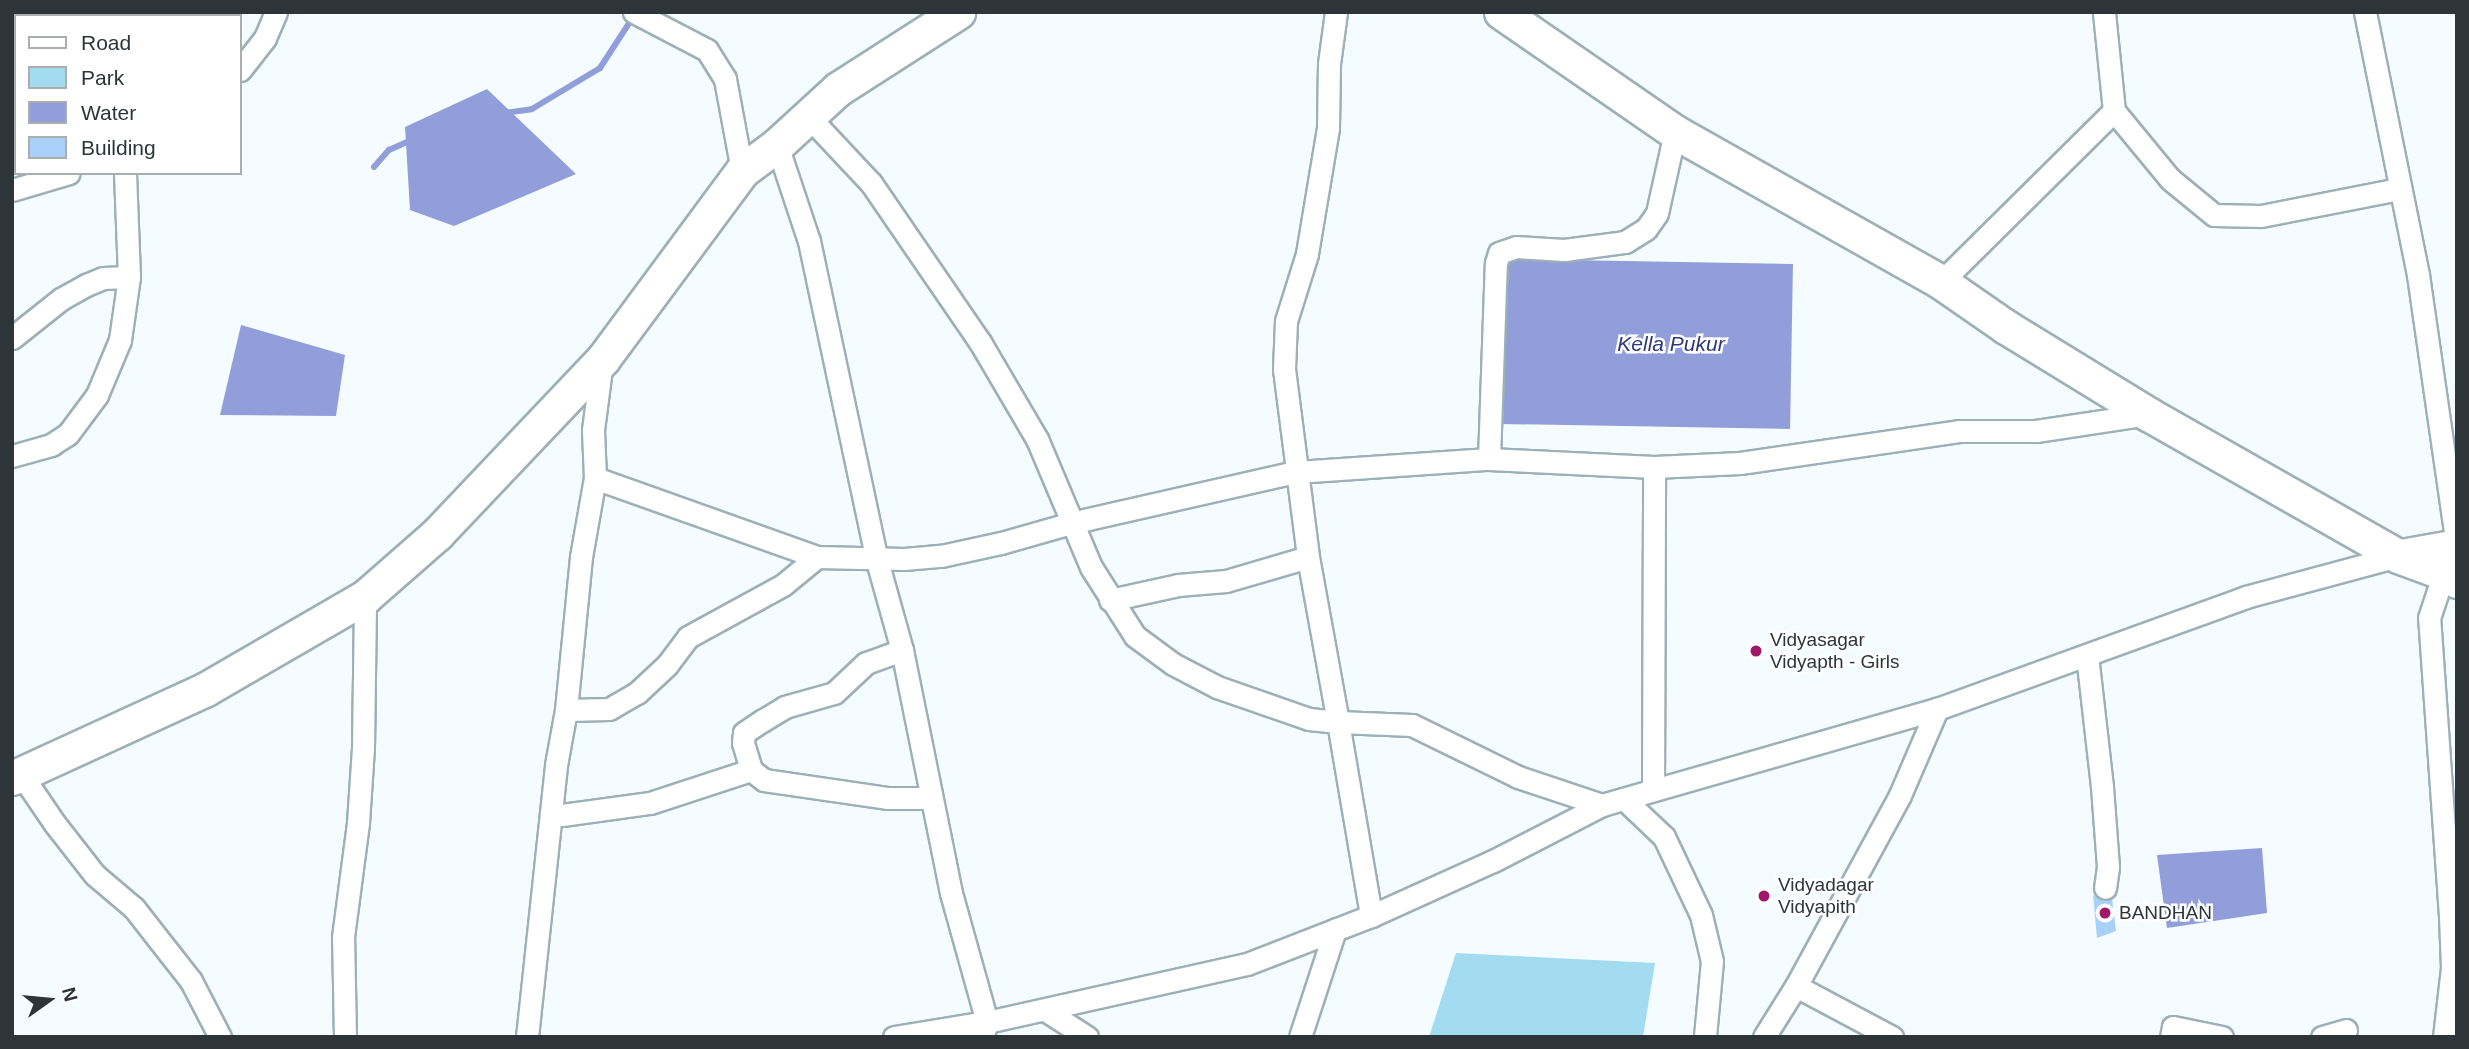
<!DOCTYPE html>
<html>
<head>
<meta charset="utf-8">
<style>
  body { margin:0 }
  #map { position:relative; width:2469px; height:1049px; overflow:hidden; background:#f4fcff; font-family:Helvetica,sans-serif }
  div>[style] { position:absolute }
  .green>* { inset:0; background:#a3dcf1 }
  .water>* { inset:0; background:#919ed9; transform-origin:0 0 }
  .stream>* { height:6px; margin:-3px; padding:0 3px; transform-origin:3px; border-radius:3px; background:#919ed9 }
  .building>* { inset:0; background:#a8d0f8 }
  .roads { filter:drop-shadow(2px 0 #9eb0b7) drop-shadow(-2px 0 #9eb0b7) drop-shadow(0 2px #9eb0b7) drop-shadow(0 -2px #9eb0b7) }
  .minor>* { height:21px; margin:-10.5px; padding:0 10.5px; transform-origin:10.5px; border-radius:10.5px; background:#fff }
  .primary>* { height:33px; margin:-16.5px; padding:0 16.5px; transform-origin:16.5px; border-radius:16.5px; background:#fff }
  .dots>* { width:19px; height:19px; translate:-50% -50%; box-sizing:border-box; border:4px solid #fff; border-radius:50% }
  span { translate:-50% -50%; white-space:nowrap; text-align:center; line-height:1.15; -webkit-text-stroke:5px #fff; paint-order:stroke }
  .poi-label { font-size:19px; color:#2e3538 }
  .left { translate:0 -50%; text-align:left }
  .water-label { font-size:21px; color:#2f377d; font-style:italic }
  .frame { position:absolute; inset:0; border:14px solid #2e3538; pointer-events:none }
  .legend { position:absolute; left:14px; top:14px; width:228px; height:161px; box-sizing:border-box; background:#fff; border:2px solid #abaeaf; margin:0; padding:9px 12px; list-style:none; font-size:21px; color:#2e3538 }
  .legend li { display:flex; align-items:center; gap:14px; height:35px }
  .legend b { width:35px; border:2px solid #abaeaf }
  .north { position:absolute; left:14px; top:965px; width:70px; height:70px; -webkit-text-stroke:5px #fff; paint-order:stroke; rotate:75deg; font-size:19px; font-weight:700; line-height:28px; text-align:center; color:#2e3538 }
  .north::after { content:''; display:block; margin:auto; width:24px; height:32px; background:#2e3538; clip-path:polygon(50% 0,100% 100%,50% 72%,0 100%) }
</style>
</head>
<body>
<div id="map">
  <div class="green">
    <i style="clip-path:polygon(1456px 953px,1655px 963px,1643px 1037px,1429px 1037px)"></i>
  </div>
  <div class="water">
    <i style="clip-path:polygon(487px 89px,576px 174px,454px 226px,410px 210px,405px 127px)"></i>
    <i style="left:1504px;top:259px;width:289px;height:165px;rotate:1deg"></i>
    <i style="clip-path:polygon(241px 325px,345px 355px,336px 416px,220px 415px)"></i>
    <i style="clip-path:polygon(2262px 848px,2267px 913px,2167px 928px,2157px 855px)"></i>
  </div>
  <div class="stream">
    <i style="left:505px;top:113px;width:27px;rotate:-8deg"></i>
    <i style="left:532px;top:109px;width:79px;rotate:-31.1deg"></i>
    <i style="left:600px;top:68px;width:61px;rotate:-57.1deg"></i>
    <i style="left:374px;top:167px;width:23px;rotate:-49deg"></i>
    <i style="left:389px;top:150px;width:24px;rotate:-24deg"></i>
  </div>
  <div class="building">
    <i style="clip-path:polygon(2093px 895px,2102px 901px,2112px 898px,2116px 931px,2097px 938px)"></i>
  </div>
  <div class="roads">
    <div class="minor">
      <i style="left:634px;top:12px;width:82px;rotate:27.5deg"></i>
      <i style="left:707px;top:50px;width:34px;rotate:58deg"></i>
      <i style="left:725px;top:79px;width:94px;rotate:79.5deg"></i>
      <i style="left:1336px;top:12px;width:52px;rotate:97.7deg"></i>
      <i style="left:1329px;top:64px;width:64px;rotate:90.9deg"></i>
      <i style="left:1328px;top:128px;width:128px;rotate:99.5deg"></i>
      <i style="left:1307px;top:254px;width:70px;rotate:107.4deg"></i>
      <i style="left:1286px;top:321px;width:48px;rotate:92.4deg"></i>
      <i style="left:1284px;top:369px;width:190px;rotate:82.7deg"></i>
      <i style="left:1308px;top:557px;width:168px;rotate:79.7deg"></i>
      <i style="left:1338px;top:722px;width:74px;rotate:2.3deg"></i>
      <i style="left:1412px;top:725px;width:118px;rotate:26.1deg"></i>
      <i style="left:1518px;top:777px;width:89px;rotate:18.4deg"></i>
      <i style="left:2365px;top:12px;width:268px;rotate:78.6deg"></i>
      <i style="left:2418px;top:275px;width:274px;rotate:81.8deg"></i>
      <i style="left:12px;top:53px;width:4px;rotate:-14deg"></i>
      <i style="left:240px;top:70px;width:41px;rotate:-52deg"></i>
      <i style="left:265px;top:38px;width:28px;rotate:-67deg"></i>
      <i style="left:2114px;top:111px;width:88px;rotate:50.5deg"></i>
      <i style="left:2170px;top:179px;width:57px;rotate:39.3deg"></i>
      <i style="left:2214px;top:215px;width:47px;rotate:1.2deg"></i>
      <i style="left:2261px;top:216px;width:141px;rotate:-11.1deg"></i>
      <i style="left:808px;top:116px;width:92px;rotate:46.8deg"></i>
      <i style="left:871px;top:183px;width:193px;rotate:55.6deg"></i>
      <i style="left:980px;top:342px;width:113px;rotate:59.6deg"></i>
      <i style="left:1037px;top:439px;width:139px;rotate:67.1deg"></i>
      <i style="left:1091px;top:567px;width:82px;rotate:57.5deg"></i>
      <i style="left:1135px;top:636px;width:47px;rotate:36.4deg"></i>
      <i style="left:1173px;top:664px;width:50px;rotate:27.6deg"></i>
      <i style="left:1217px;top:687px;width:97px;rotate:19.2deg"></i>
      <i style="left:1309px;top:719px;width:29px;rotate:6deg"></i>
      <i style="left:1338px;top:722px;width:197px;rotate:80.3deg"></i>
      <i style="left:777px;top:145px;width:101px;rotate:71.6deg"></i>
      <i style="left:809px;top:241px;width:323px;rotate:78deg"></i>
      <i style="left:876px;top:557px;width:97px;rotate:74.4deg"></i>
      <i style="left:902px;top:650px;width:248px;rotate:78.6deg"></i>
      <i style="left:951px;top:893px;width:134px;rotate:74.4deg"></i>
      <i style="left:987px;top:1022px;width:13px;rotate:108deg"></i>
      <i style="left:12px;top:190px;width:59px;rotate:-16.6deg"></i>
      <i style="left:1941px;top:282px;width:243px;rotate:-44.7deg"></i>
      <i style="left:2114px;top:111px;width:100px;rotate:-95.8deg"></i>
      <i style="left:12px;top:338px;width:63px;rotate:-38.5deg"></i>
      <i style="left:61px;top:299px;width:29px;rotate:-29deg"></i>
      <i style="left:86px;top:285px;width:18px;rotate:-22deg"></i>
      <i style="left:103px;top:278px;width:26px;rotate:-2deg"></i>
      <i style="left:12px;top:456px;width:41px;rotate:-15.8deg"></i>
      <i style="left:51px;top:445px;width:20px;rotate:-33deg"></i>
      <i style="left:68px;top:434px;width:49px;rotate:-53.4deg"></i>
      <i style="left:97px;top:395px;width:60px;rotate:-67.3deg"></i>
      <i style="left:120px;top:340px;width:64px;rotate:-81.9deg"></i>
      <i style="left:129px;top:277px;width:104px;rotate:-92.2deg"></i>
      <i style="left:1489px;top:459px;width:196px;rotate:-88deg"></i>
      <i style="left:1496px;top:263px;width:10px;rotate:-73deg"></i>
      <i style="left:1499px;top:253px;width:18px;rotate:-19deg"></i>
      <i style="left:1516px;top:247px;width:48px;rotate:3.6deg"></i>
      <i style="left:1564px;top:250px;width:62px;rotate:-7.5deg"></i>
      <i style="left:1625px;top:242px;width:25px;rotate:-32deg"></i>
      <i style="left:1646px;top:229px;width:19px;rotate:-55deg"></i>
      <i style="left:1657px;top:213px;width:83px;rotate:-77.5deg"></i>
      <i style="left:595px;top:478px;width:236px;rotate:19.6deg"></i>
      <i style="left:817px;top:557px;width:87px;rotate:1.3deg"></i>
      <i style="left:904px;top:559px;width:37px;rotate:-5deg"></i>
      <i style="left:941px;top:556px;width:61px;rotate:-12.2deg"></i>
      <i style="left:1001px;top:543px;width:73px;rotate:-15.9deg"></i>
      <i style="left:1071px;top:523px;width:231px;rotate:-12.8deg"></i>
      <i style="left:1296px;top:472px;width:193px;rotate:-3.9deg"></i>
      <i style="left:1489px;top:459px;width:165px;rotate:2.8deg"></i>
      <i style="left:1654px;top:467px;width:86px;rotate:-2.7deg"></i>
      <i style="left:1740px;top:463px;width:221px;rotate:-8.3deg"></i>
      <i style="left:1959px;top:431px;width:77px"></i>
      <i style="left:2036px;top:431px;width:113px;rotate:-8.6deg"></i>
      <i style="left:1110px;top:600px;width:70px;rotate:-12.4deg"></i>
      <i style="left:1178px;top:585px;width:48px;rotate:-4.8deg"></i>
      <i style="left:1226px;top:581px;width:85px;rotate:-16.3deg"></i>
      <i style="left:902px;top:650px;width:38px;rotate:160deg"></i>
      <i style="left:866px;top:663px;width:44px;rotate:136.8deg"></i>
      <i style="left:834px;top:693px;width:51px;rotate:164.1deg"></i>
      <i style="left:785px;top:707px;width:26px;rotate:149deg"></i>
      <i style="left:763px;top:720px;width:23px;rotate:146deg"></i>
      <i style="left:744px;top:733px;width:10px;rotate:96deg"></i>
      <i style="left:743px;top:743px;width:28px;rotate:73deg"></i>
      <i style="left:751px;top:770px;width:16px;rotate:38deg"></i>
      <i style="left:764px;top:780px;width:124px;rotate:8.3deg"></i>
      <i style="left:887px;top:798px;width:44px"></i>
      <i style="left:2087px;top:655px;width:133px;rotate:83.5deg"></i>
      <i style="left:2102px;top:787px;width:80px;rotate:85.7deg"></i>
      <i style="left:2108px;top:867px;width:21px;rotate:98deg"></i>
      <i style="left:566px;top:710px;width:43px;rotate:-1.3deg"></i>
      <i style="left:609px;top:709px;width:32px;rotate:-30deg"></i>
      <i style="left:637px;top:693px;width:41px;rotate:-43deg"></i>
      <i style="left:667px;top:665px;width:35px;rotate:-53deg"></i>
      <i style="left:688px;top:637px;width:108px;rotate:-28.7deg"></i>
      <i style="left:783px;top:585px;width:44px;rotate:-39.5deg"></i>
      <i style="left:21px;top:774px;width:60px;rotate:55.8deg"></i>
      <i style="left:55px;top:824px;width:65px;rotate:51.9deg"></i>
      <i style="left:95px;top:875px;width:51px;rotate:40.2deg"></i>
      <i style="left:134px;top:908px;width:58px;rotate:52deg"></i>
      <i style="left:170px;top:954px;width:34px;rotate:52deg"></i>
      <i style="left:191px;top:981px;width:63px;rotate:62.6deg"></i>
      <i style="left:1653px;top:790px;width:323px;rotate:-89.8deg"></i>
      <i style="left:1624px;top:799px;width:55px;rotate:43.5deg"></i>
      <i style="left:1664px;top:837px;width:86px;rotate:64.6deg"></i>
      <i style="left:1701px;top:915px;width:47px;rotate:76.6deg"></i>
      <i style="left:1712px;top:961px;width:76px;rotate:95.3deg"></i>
      <i style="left:562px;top:815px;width:89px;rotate:-7.8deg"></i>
      <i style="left:650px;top:803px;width:106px;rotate:-18.1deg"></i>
      <i style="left:1796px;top:986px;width:109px;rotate:28deg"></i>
      <i style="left:1045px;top:1010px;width:50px;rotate:32.7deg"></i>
      <i style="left:345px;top:1037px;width:100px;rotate:-91.1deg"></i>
      <i style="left:343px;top:937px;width:115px;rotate:-82.5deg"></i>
      <i style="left:358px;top:823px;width:76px;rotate:-86.2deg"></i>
      <i style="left:363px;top:747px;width:150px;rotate:-89.2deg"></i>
      <i style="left:527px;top:1037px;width:274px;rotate:-83.9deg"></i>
      <i style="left:556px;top:765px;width:56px;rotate:-79.7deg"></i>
      <i style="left:566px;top:710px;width:154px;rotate:-84.4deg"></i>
      <i style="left:581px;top:557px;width:80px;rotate:-80deg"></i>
      <i style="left:595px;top:478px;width:48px;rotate:-92.4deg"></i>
      <i style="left:593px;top:430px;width:70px;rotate:-82.6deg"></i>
      <i style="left:894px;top:1037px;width:94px;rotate:-9.2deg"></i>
      <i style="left:987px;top:1022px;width:266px;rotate:-12.6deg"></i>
      <i style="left:1247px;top:964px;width:133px;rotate:-21.2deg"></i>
      <i style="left:1371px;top:916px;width:134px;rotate:-24.3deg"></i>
      <i style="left:1493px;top:861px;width:123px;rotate:-27.2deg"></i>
      <i style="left:1602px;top:805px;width:348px;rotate:-16deg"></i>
      <i style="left:1937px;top:709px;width:329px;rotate:-19.9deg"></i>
      <i style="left:2246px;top:597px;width:157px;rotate:-15.1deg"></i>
      <i style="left:1300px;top:1037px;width:113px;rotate:-71.9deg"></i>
      <i style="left:1764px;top:1037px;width:60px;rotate:-57.9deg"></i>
      <i style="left:1796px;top:986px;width:217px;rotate:-61.4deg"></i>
      <i style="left:1900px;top:795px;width:94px;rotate:-66.7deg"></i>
      <i style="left:2171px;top:1037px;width:10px;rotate:-79deg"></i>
      <i style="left:2173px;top:1027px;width:50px;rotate:11.5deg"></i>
      <i style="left:2322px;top:1037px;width:25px;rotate:-16deg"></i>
      <i style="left:2444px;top:1037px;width:69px;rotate:-83.4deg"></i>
      <i style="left:2452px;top:968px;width:52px;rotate:-92.2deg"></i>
      <i style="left:2450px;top:916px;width:299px;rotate:-94deg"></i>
      <i style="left:2429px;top:618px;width:47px;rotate:-71.6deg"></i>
    </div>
    <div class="primary">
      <i style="left:1501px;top:12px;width:211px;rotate:34.6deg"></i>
      <i style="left:1675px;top:132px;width:305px;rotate:29.4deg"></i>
      <i style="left:1941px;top:282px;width:79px;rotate:34.7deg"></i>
      <i style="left:2006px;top:327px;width:167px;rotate:31.5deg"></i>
      <i style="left:2148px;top:414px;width:288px;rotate:29.6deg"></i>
      <i style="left:2398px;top:556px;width:49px;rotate:20.3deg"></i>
      <i style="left:2444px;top:573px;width:15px;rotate:32deg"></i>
      <i style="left:2401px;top:556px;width:57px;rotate:-10.1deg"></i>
      <i style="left:12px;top:778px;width:213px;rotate:-24.6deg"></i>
      <i style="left:206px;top:689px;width:184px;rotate:-30.1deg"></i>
      <i style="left:365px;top:597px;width:96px;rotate:-41.2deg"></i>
      <i style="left:437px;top:534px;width:241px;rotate:-46.5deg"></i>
      <i style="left:603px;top:359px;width:234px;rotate:-53.5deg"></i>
      <i style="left:742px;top:171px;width:44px;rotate:-36.6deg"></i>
      <i style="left:777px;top:145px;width:83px;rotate:-42.6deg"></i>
      <i style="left:838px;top:89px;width:143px;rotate:-32.7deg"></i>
    </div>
  </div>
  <div class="dots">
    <i style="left:1756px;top:651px;background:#a01968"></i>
    <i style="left:1764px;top:896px;background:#a01968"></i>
    <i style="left:2105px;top:913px;background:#a01968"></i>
  </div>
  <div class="poi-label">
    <span class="left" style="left:1770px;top:651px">Vidyasagar<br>Vidyapth - Girls</span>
    <span class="left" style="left:1778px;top:896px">Vidyadagar<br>Vidyapith</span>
    <span class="left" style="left:2119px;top:913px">BANDHAN</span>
  </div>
  <div class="water-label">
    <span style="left:1671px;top:344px">Kella Pukur</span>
  </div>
  <div class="frame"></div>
  <ul class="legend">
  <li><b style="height:9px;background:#fff"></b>Road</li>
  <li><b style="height:19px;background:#a3dcf1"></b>Park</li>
  <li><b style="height:19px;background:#919ed9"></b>Water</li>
  <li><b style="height:19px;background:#a8d0f8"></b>Building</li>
  </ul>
  <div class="north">N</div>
</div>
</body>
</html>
